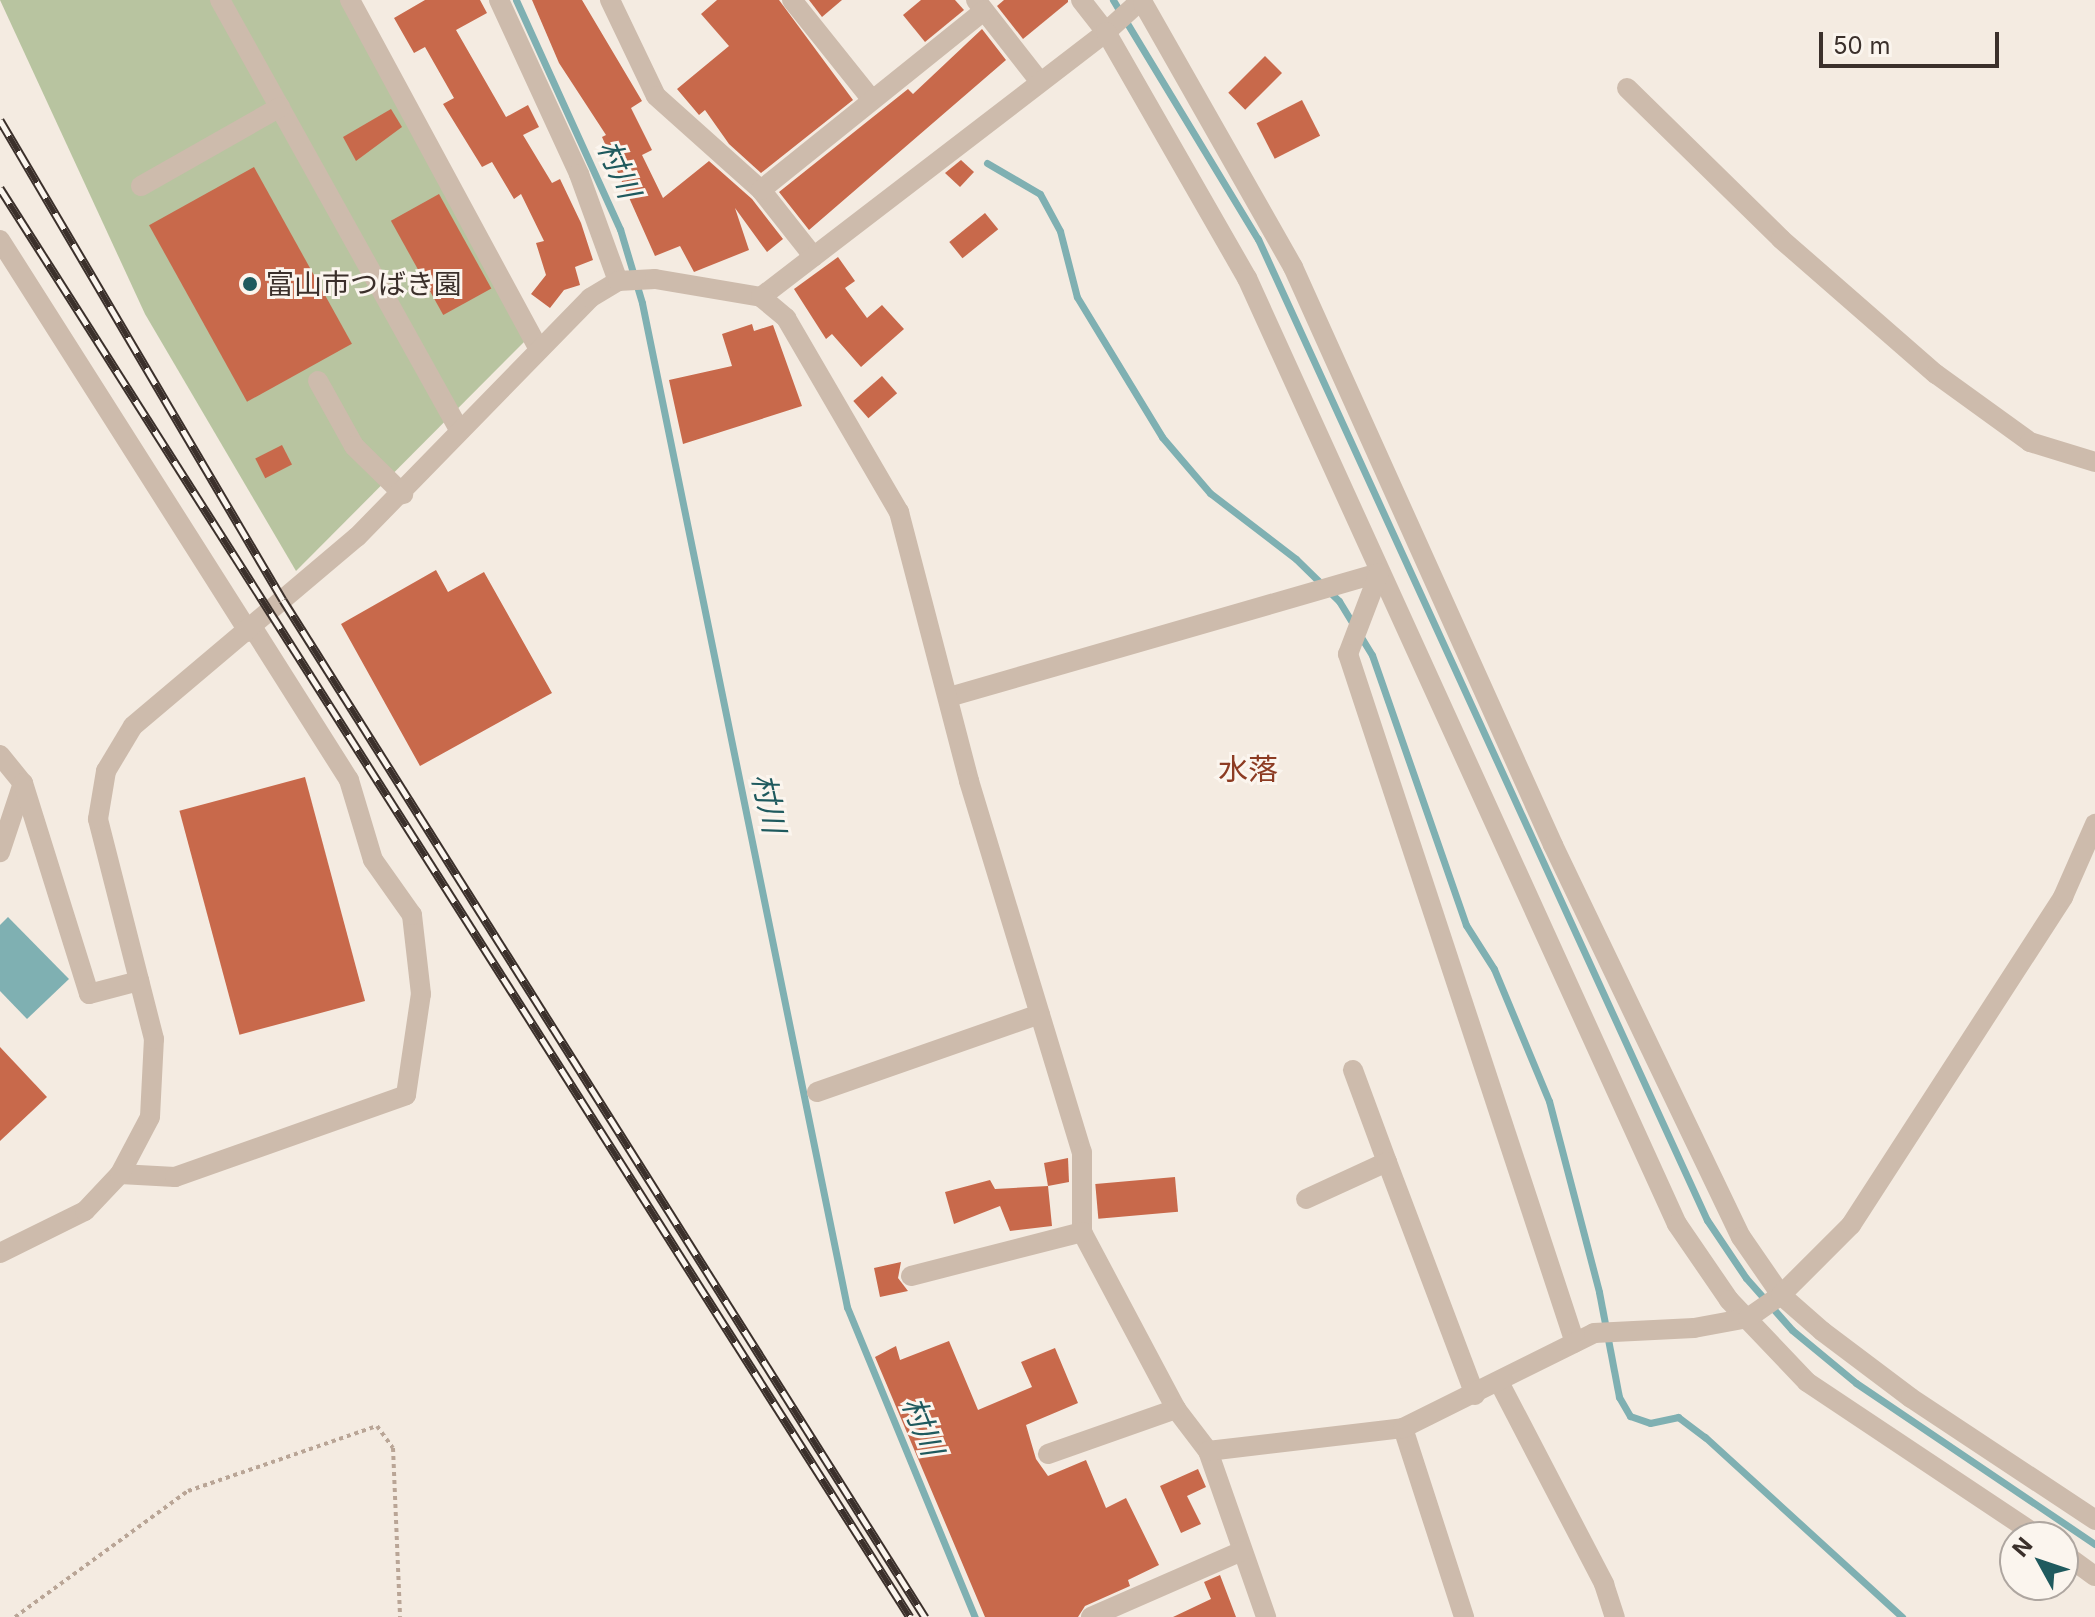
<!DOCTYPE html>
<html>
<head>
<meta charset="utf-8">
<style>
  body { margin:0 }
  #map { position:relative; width:2095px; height:1617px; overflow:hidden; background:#f4ebe1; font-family:Inter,"Noto Sans JP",sans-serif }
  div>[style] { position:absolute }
  .green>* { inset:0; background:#b8c4a0 }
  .water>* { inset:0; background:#7fb0b2 }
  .stream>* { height:7px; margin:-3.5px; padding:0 3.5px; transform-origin:3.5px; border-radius:3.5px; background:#7fb0b2 }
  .building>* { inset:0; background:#c8694b; transform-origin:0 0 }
  .path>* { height:4px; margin-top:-2px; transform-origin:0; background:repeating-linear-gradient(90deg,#b9a596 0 4px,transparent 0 8px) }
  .minor>* { height:20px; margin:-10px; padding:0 10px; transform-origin:10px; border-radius:10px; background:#cdbbac }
  .rail>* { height:9px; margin-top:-4.5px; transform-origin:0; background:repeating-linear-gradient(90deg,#fbf5ee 0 18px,#3b302b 0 36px); box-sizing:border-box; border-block:2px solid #3b302b }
  .dots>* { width:22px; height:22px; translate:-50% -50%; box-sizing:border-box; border:4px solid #fbf5ee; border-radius:50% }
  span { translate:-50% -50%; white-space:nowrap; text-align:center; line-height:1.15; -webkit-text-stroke:6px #fbf5ee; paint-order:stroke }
  .poi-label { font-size:28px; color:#3b302b }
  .left { translate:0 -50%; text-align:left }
  .water-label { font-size:30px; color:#1f5a5e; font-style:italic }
  .neighbourhood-label { font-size:30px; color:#8c3b22 }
  .north { position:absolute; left:1999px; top:1521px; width:80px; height:80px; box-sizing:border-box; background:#fbf5ee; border:2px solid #aea6a0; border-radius:50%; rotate:310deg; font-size:22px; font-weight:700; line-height:32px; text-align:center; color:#3b302b }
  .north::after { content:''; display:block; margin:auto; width:28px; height:36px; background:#1f5a5e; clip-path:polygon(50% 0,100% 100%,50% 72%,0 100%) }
  .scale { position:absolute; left:1819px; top:32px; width:180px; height:36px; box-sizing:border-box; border:4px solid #3b302b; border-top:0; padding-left:10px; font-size:24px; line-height:28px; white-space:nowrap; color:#3b302b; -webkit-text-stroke:6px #fbf5ee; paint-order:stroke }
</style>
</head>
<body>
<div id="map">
  <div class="green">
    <i style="clip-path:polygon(0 0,342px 0,526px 340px,296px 571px,145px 314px)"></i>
  </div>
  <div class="water">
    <i style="clip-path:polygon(8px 917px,69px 979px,27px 1019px,0 991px,0 925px)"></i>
  </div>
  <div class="stream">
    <i style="left:516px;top:0;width:252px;rotate:65.6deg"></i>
    <i style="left:620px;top:229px;width:77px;rotate:73.4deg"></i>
    <i style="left:642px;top:303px;width:1025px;rotate:78.46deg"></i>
    <i style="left:847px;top:1307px;width:335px;rotate:67.6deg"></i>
    <i style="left:1113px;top:0;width:280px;rotate:58.8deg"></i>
    <i style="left:1258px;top:239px;width:1079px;rotate:65.41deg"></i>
    <i style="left:1707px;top:1220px;width:70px;rotate:56.1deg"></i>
    <i style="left:1746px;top:1278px;width:69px;rotate:48.5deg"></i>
    <i style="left:1792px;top:1330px;width:83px;rotate:39.6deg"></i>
    <i style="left:1856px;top:1383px;width:288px;rotate:34deg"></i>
    <i style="left:987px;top:163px;width:61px;rotate:30.3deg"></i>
    <i style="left:1040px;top:194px;width:42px;rotate:61.6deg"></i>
    <i style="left:1060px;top:231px;width:68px;rotate:75.6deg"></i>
    <i style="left:1077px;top:297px;width:164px;rotate:58.7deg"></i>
    <i style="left:1162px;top:437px;width:74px;rotate:49.4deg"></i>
    <i style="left:1210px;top:493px;width:108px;rotate:37.5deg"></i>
    <i style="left:1296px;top:559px;width:60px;rotate:44.3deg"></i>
    <i style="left:1339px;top:601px;width:63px;rotate:58.6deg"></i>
    <i style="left:1372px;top:655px;width:286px;rotate:70.8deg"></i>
    <i style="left:1466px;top:925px;width:52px;rotate:57.5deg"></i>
    <i style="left:1494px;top:969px;width:143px;rotate:67.4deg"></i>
    <i style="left:1549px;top:1101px;width:197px;rotate:75.3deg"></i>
    <i style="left:1599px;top:1292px;width:107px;rotate:79.2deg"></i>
    <i style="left:1619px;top:1397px;width:22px;rotate:60deg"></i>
    <i style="left:1630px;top:1416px;width:21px;rotate:19deg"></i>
    <i style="left:1650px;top:1423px;width:29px;rotate:-12deg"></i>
    <i style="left:1678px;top:1417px;width:34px;rotate:37deg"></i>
    <i style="left:1705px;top:1437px;width:267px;rotate:42.4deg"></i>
  </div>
  <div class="building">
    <i style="clip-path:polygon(425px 0,480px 0,487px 13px,456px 30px,506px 117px,528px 105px,539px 127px,523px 135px,552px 183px,560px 179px,581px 223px,593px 260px,575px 267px,580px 285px,564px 290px,550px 308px,531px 294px,546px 275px,536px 243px,544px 241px,521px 194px,514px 199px,492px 162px,482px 167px,443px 104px,454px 98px,425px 47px,414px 53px,394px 18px)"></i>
    <i style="clip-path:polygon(532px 0,582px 0,642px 101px,631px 108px,652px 150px,642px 155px,663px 198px,709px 161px,752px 199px,783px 239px,767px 252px,735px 208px,749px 250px,694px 272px,680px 246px,655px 256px,602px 137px,606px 135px,559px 63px)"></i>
    <i style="clip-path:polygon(717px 0,779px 0,853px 100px,761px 173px,729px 144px,705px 110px,699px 115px,677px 89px,729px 46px,701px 14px)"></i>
    <i style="clip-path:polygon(809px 0,842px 0,822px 17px)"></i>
    <i style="clip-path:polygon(921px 0,955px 0,964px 10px,925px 42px,903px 15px)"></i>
    <i style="clip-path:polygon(1004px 0,1068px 0,1068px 2px,1023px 39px,997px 6px)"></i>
    <i style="clip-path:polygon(982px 29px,1006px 60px,809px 230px,779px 192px,908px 89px,913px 94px)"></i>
    <i style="left:1265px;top:56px;width:24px;height:52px;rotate:45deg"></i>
    <i style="left:1302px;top:100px;width:40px;height:51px;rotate:63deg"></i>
    <i style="clip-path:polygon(391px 109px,402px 127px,356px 161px,343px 137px)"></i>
    <i style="clip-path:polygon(961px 160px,974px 172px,960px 187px,945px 173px)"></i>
    <i style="left:254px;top:167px;width:202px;height:120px;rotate:61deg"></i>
    <i style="left:439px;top:194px;width:108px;height:55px;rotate:61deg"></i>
    <i style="left:985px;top:213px;width:21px;height:46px;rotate:51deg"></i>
    <i style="clip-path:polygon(838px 257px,855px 281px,845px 288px,867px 318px,882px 305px,904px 329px,861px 367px,832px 334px,826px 339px,794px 289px)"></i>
    <i style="clip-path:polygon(752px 324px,754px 331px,773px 325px,802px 406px,683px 444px,669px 380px,732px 366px,722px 334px)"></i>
    <i style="left:882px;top:376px;width:23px;height:38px;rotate:49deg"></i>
    <i style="left:282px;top:445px;width:22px;height:30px;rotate:63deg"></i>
    <i style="clip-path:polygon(436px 570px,448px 592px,484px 572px,552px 693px,420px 766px,341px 624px)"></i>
    <i style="left:305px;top:777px;width:232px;height:130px;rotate:75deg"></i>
    <i style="clip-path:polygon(0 1047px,47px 1097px,0 1141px)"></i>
    <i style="clip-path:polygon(1068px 1158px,1069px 1182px,1048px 1186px,1044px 1163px)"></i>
    <i style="left:1175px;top:1177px;width:35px;height:80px;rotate:85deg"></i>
    <i style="clip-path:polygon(990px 1180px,995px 1189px,1048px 1186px,1052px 1226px,1010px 1231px,1000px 1206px,954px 1224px,945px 1192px)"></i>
    <i style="clip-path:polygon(901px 1262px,898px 1278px,908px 1291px,880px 1297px,874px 1268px)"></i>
    <i style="clip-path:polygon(949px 1341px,978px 1410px,1032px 1387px,1021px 1362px,1055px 1348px,1078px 1403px,1026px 1425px,1036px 1459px,1048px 1476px,1086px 1460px,1106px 1508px,1126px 1498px,1159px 1565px,1128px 1580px,1130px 1586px,1085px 1606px,1078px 1617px,985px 1617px,875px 1357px,896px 1346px,900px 1360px)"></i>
    <i style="clip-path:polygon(1198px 1469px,1206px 1487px,1187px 1496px,1201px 1524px,1181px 1533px,1160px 1486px)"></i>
    <i style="clip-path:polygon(1220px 1575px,1236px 1617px,1173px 1617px,1211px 1599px,1204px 1582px)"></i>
  </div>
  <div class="path">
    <i style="left:15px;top:1617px;width:214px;rotate:-36.1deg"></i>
    <i style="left:188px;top:1491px;width:200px;rotate:-19deg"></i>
    <i style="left:377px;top:1426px;width:27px;rotate:54deg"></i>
    <i style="left:393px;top:1448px;width:169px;rotate:87.6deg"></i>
  </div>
  <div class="minor">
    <i style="left:220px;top:0;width:491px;rotate:60.9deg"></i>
    <i style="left:350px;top:0;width:396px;rotate:61.6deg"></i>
    <i style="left:499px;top:0;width:192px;rotate:65.3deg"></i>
    <i style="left:579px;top:174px;width:114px;rotate:70deg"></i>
    <i style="left:610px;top:0;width:106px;rotate:64.4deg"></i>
    <i style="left:656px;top:96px;width:141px;rotate:41.8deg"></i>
    <i style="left:761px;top:190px;width:85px;rotate:51.7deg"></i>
    <i style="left:792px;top:0;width:128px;rotate:51.3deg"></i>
    <i style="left:976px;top:0;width:104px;rotate:52deg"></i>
    <i style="left:1081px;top:0;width:41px;rotate:52deg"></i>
    <i style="left:1106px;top:32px;width:47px;rotate:-42.4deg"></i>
    <i style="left:1143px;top:3px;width:304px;rotate:60.4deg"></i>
    <i style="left:1293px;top:267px;width:634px;rotate:65.78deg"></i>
    <i style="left:1553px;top:845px;width:435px;rotate:64.4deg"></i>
    <i style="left:1741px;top:1237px;width:70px;rotate:55.4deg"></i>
    <i style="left:1781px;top:1295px;width:55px;rotate:41.3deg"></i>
    <i style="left:1822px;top:1331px;width:111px;rotate:37deg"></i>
    <i style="left:1911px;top:1398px;width:221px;rotate:33.5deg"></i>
    <i style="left:1627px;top:88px;width:216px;rotate:44.4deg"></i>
    <i style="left:1781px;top:239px;width:206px;rotate:41.1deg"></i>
    <i style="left:1936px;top:374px;width:116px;rotate:35.9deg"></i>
    <i style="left:2030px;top:442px;width:68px;rotate:17.1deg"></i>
    <i style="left:141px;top:186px;width:160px;rotate:-29.6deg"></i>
    <i style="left:761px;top:190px;width:286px;rotate:-38.8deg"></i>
    <i style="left:0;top:240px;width:464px;rotate:57.6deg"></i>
    <i style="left:761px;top:297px;width:435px;rotate:-37.5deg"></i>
    <i style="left:1106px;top:32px;width:284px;rotate:60.2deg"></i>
    <i style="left:1247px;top:278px;width:1039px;rotate:65.56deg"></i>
    <i style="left:1677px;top:1224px;width:92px;rotate:55.6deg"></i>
    <i style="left:1729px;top:1300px;width:113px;rotate:46.4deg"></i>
    <i style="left:1807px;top:1382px;width:279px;rotate:33.7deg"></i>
    <i style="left:318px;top:381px;width:74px;rotate:61deg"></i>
    <i style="left:354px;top:446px;width:69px;rotate:44.4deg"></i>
    <i style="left:949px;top:697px;width:448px;rotate:-16.1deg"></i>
    <i style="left:1379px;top:573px;width:87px;rotate:110.9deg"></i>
    <i style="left:1348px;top:654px;width:725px;rotate:71.76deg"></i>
    <i style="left:0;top:755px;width:36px;rotate:51deg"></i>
    <i style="left:23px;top:783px;width:73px;rotate:108.4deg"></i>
    <i style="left:23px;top:783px;width:221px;rotate:72.6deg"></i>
    <i style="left:89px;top:994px;width:52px;rotate:-14.6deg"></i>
    <i style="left:1353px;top:1070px;width:98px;rotate:69.7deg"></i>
    <i style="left:817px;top:1092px;width:236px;rotate:-19.3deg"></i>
    <i style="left:120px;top:1174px;width:55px;rotate:3.1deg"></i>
    <i style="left:175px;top:1177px;width:245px;rotate:-19.5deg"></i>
    <i style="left:406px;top:1095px;width:102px;rotate:-81.6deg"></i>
    <i style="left:421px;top:994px;width:80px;rotate:-96.5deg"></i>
    <i style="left:412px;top:915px;width:67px;rotate:-125.3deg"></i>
    <i style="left:373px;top:860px;width:84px;rotate:-106.7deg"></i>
    <i style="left:349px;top:780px;width:180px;rotate:-122.3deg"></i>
    <i style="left:1306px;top:1199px;width:89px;rotate:-24.6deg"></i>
    <i style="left:1387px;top:1162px;width:249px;rotate:69.3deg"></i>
    <i style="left:0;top:1253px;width:95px;rotate:-26.3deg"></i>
    <i style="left:85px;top:1211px;width:51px;rotate:-46.6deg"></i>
    <i style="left:120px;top:1174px;width:64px;rotate:-62.2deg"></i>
    <i style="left:150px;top:1117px;width:78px;rotate:-87.1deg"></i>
    <i style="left:154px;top:1039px;width:227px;rotate:-104.3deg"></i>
    <i style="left:98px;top:819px;width:49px;rotate:-80.5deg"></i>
    <i style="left:106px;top:771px;width:52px;rotate:-59deg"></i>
    <i style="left:133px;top:726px;width:293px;rotate:-40.2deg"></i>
    <i style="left:357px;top:537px;width:334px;rotate:-45.7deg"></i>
    <i style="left:590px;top:298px;width:33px;rotate:-31deg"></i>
    <i style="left:618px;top:281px;width:37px;rotate:-3deg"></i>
    <i style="left:655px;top:279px;width:108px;rotate:9.6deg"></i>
    <i style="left:761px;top:297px;width:33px;rotate:40deg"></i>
    <i style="left:786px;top:318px;width:225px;rotate:59.8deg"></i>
    <i style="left:899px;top:512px;width:278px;rotate:75.4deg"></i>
    <i style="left:969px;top:781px;width:388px;rotate:73.1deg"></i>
    <i style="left:1082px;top:1152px;width:80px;rotate:90deg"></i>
    <i style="left:1082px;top:1232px;width:200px;rotate:62deg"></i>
    <i style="left:1176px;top:1409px;width:53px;rotate:52.7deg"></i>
    <i style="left:1208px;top:1451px;width:176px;rotate:70.7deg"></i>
    <i style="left:911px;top:1276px;width:177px;rotate:-14.4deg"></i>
    <i style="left:1499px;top:1382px;width:228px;rotate:62.5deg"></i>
    <i style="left:1604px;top:1584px;width:35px;rotate:72deg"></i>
    <i style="left:1403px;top:1428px;width:199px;rotate:72.1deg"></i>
    <i style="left:1208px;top:1451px;width:196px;rotate:-6.7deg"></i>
    <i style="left:1403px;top:1428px;width:213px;rotate:-26.4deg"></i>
    <i style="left:1594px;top:1333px;width:100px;rotate:-2.9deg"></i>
    <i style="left:1694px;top:1328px;width:55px;rotate:-10.5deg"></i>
    <i style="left:1748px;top:1318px;width:40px;rotate:-34.9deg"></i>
    <i style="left:1781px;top:1295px;width:99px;rotate:-45deg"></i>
    <i style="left:1851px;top:1225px;width:391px;rotate:-57.1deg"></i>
    <i style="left:2063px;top:897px;width:80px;rotate:-66.3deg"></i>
    <i style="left:1048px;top:1454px;width:136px;rotate:-19.4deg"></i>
    <i style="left:2063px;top:1553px;width:39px;rotate:36deg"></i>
    <i style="left:1091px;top:1617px;width:165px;rotate:-23.6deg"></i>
  </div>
  <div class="rail">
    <i style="left:0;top:120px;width:557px;rotate:59.48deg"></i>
    <i style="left:283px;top:600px;width:1203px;rotate:57.74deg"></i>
    <i style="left:0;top:188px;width:1694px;rotate:57.51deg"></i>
  </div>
  <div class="dots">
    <i style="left:250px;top:284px;background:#1f5a5e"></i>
  </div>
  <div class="poi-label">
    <span class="left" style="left:266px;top:284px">富山市つばき園</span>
  </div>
  <div class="water-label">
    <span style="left:619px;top:169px;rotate:66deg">村川</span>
    <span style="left:769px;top:803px;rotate:78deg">村川</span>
    <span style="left:923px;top:1426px;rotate:68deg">村川</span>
  </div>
  <div class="neighbourhood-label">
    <span style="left:1248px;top:769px">水落</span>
  </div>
  <div class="north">N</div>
  <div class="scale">50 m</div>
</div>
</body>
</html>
